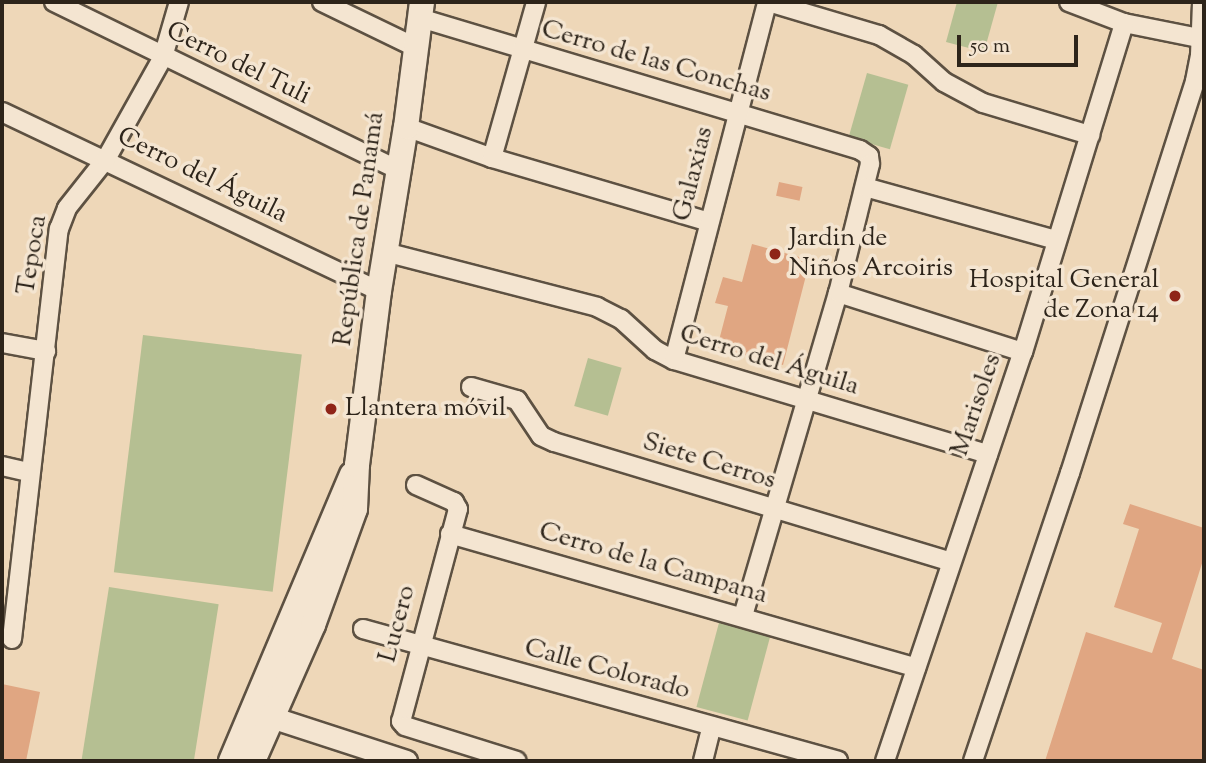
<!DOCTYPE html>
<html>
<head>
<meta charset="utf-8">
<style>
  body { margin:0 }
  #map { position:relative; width:1206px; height:763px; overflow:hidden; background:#eed7b8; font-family:"Sorts Mill Goudy",serif }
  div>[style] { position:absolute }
  .green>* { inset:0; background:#b5bf92; transform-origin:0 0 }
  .building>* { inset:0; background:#e0a682; transform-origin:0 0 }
  .roads { filter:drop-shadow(2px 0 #5d5142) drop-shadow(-2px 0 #5d5142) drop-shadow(0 2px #5d5142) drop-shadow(0 -2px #5d5142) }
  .minor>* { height:18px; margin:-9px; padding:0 9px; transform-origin:9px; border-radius:9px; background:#f4e5d1 }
  .tertiary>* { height:21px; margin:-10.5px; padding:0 10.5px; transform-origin:10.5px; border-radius:10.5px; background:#f4e5d1 }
  .secondary>* { height:24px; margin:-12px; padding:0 12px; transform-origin:12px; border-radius:12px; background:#f4e5d1 }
  .dots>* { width:19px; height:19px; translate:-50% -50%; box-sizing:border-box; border:4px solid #f4e5d1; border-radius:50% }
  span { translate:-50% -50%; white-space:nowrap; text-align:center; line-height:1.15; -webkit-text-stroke:7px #f4e5d1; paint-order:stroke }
  .street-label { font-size:26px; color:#2d241a }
  .poi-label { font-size:26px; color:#2d241a }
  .left { translate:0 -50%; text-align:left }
  .right { translate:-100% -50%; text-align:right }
  .frame { position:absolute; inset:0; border:4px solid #2d241a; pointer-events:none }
  .scale { position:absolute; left:957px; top:35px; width:121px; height:32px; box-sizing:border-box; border:4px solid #2d241a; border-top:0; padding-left:9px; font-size:21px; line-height:24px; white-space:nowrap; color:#2d241a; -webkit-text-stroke:5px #f4e5d1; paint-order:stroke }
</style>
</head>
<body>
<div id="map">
  <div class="green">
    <i style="clip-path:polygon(957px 2px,998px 2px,984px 52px,946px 42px)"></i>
    <i style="left:867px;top:73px;width:43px;height:67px;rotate:16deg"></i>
    <i style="left:143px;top:335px;width:160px;height:239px;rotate:7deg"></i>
    <i style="left:588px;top:358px;width:35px;height:50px;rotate:16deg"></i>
    <i style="left:109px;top:587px;width:111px;height:176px;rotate:9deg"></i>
    <i style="left:720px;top:619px;width:53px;height:91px;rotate:15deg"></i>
  </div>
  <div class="building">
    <i style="left:779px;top:182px;width:24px;height:14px;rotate:12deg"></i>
    <i style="clip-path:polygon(752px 244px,810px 260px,783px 365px,717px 348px,728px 306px,715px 303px,723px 277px,742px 282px)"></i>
    <i style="clip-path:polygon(1130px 504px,1204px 528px,1204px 557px,1172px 659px,1204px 670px,1204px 761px,1045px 761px,1086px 632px,1152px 653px,1162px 623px,1114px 607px,1139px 529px,1123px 524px)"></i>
    <i style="clip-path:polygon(2px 684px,40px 692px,26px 761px,2px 761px)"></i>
  </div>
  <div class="roads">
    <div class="minor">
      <i style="left:54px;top:2px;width:385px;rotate:26deg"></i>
      <i style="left:322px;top:2px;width:103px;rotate:25.8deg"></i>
      <i style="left:768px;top:2px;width:116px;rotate:16.6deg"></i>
      <i style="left:879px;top:35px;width:40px;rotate:29.7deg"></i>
      <i style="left:914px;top:55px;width:40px;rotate:42deg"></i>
      <i style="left:944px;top:82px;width:44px;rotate:28.3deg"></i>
      <i style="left:983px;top:103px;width:112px;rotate:16.7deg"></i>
      <i style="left:1069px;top:2px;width:59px;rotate:20.9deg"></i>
      <i style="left:1124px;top:23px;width:82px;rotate:11.3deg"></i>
      <i style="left:420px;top:18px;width:459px;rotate:16.7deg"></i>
      <i style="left:860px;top:150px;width:11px;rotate:34deg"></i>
      <i style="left:869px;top:156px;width:8px;rotate:83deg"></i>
      <i style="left:870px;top:164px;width:133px;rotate:103.9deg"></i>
      <i style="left:838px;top:293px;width:337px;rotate:106.4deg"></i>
      <i style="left:2px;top:112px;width:417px;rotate:25.4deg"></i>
      <i style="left:406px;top:127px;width:91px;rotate:19.8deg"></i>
      <i style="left:492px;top:158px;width:226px;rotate:16.4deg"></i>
      <i style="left:492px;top:158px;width:162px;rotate:-74.2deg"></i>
      <i style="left:865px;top:187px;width:198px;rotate:15.5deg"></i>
      <i style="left:385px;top:252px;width:219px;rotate:14.5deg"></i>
      <i style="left:597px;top:307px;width:27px;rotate:27deg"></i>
      <i style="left:621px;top:319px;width:46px;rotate:42.4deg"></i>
      <i style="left:655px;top:350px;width:21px;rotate:28deg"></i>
      <i style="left:674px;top:360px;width:328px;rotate:16.7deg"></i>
      <i style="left:838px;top:293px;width:194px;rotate:17.7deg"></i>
      <i style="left:2px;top:343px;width:45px;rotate:10.3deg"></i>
      <i style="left:674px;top:360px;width:370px;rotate:-75.4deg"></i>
      <i style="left:471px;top:387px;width:48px;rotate:15.8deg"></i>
      <i style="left:517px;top:400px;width:43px;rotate:56.3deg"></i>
      <i style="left:541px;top:436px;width:14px;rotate:25deg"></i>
      <i style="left:554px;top:442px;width:415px;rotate:16.8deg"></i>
      <i style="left:2px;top:466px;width:28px;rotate:13deg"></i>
      <i style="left:416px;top:485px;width:42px;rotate:24.1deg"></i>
      <i style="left:454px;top:502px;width:8px;rotate:60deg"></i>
      <i style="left:458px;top:509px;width:220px;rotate:105deg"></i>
      <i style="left:401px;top:721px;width:6px;rotate:51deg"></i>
      <i style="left:405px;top:726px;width:117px;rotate:17.4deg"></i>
      <i style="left:450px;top:534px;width:485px;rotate:16deg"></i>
      <i style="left:363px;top:629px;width:493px;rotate:15.5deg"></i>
      <i style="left:12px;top:639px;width:413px;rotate:-83.5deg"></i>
      <i style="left:59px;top:229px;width:22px;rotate:-69deg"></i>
      <i style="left:67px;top:208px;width:63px;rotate:-51.5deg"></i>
      <i style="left:106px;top:159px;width:117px;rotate:-60.8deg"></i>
      <i style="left:163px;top:57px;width:57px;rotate:-73.8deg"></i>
      <i style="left:703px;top:761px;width:36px;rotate:-76deg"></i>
      <i style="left:885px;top:761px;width:432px;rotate:-71.4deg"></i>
      <i style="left:1023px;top:352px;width:344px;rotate:-72.9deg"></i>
      <i style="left:973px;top:761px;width:304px;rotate:-71.4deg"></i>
      <i style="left:1070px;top:473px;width:411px;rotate:-72.3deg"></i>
      <i style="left:1195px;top:81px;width:26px;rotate:-79deg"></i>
      <i style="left:1200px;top:55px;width:53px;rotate:-87.8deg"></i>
    </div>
    <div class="tertiary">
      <i style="left:274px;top:718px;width:139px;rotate:18deg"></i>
    </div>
    <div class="secondary">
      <i style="left:231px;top:761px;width:311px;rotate:-67.1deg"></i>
      <i style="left:253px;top:761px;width:149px;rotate:-66.2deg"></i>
      <i style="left:313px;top:625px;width:123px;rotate:-70.1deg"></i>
      <i style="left:355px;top:509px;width:44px;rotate:-87.4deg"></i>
      <i style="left:357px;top:465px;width:175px;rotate:-82.8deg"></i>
      <i style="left:379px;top:291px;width:166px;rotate:-80.7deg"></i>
      <i style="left:406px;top:127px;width:126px;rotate:-82.7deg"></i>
    </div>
  </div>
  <div class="dots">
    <i style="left:775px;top:254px;background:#8f2418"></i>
    <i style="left:1175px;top:296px;background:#8f2418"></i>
    <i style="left:331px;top:409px;background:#8f2418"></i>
  </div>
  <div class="street-label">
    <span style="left:656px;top:62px;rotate:16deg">Cerro de las Conchas</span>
    <span style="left:238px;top:64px;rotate:26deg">Cerro del Tuli</span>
    <span style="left:694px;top:174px;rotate:-76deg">Galaxias</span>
    <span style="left:202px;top:176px;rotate:26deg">Cerro del Águila</span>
    <span style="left:360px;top:229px;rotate:-82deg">República de Panamá</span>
    <span style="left:33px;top:255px;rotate:-81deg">Tepoca</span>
    <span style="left:769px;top:361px;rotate:17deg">Cerro del Águila</span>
    <span style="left:977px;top:405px;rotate:-71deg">Marisoles</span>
    <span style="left:709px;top:462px;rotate:17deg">Siete Cerros</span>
    <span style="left:653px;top:564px;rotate:16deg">Cerro de la Campana</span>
    <span style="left:398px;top:624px;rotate:-75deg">Lucero</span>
    <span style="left:607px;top:670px;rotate:15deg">Calle Colorado</span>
  </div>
  <div class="poi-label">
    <span class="left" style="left:789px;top:254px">Jardin de<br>Niños Arcoiris</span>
    <span class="right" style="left:1159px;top:296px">Hospital General<br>de Zona 14</span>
    <span class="left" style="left:345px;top:409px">Llantera móvil</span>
  </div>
  <div class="frame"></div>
  <div class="scale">50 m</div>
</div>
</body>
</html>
